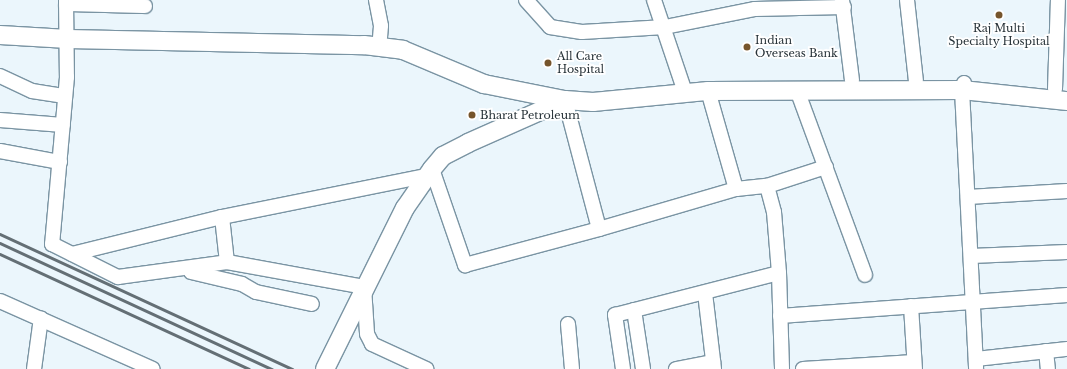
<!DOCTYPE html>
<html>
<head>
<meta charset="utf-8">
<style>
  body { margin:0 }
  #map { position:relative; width:1067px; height:369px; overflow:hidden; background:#ebf6fc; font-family:"Libre Baskerville",serif }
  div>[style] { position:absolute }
  .roads { filter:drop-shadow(1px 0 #7a94a3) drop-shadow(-1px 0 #7a94a3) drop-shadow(0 1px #7a94a3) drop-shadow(0 -1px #7a94a3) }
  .minor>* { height:14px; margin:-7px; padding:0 7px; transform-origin:7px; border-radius:7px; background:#fff }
  .major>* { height:18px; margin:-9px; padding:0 9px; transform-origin:9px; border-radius:9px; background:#fff }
  .rail>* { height:3px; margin:-1.5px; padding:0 1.5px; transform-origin:1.5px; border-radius:1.5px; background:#646f75 }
  .dots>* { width:11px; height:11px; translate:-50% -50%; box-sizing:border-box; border:2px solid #fff; border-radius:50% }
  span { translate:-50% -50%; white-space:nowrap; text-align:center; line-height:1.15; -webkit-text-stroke:3.5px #fff; paint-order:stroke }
  .poi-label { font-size:11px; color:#283339 }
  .left { translate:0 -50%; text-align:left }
</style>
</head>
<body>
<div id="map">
  <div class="roads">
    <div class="minor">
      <i style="left:66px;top:0;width:77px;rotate:89.3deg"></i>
      <i style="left:67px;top:77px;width:168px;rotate:95.1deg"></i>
      <i style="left:52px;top:244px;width:74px;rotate:26.6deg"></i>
      <i style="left:118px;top:277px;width:110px;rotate:-7.8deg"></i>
      <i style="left:227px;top:262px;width:139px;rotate:10.3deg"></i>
      <i style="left:364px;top:287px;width:47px;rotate:86.3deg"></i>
      <i style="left:367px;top:334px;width:11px;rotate:63deg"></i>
      <i style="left:372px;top:344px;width:60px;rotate:24.8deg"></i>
      <i style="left:376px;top:0;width:26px;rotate:79deg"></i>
      <i style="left:381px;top:26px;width:21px;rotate:95deg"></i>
      <i style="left:526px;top:0;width:36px;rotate:48deg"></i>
      <i style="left:550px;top:27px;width:32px;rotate:9deg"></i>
      <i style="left:582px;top:32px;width:83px;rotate:-3.4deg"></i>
      <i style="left:665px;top:27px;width:92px;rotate:-11.3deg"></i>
      <i style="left:755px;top:9px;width:89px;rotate:-1.3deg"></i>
      <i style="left:654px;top:0;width:97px;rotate:71.4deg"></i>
      <i style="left:842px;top:0;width:81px;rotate:82.9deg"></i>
      <i style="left:907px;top:0;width:81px;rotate:83.7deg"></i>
      <i style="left:66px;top:4px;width:79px;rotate:1.5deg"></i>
      <i style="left:0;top:76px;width:35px;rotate:25deg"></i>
      <i style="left:32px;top:91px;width:33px;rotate:9deg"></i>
      <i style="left:964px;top:83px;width:7px;rotate:106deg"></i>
      <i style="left:962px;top:90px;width:279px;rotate:87.1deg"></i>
      <i style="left:1055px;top:89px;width:89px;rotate:-88.1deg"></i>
      <i style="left:797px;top:90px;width:197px;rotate:69.8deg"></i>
      <i style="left:565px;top:100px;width:133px;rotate:75.2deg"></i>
      <i style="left:0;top:120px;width:63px;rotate:4.5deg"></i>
      <i style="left:0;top:151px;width:61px;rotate:10.4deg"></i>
      <i style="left:432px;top:169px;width:102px;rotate:71deg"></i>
      <i style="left:465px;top:265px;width:139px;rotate:-15deg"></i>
      <i style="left:599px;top:229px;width:143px;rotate:-16.3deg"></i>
      <i style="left:736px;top:189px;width:102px;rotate:-105.9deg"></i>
      <i style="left:767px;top:186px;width:27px;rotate:75deg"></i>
      <i style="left:774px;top:212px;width:61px;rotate:85.3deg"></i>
      <i style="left:736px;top:189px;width:31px;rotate:-6deg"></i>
      <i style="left:767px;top:186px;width:62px;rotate:-17.9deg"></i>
      <i style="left:968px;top:197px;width:99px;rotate:-3.5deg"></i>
      <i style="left:222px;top:217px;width:45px;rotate:83.7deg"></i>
      <i style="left:72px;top:254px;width:154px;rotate:-13.9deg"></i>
      <i style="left:222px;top:217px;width:208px;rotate:-11.4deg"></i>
      <i style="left:971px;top:256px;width:96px;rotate:-2.4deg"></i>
      <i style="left:191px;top:272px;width:52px;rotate:13.2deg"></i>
      <i style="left:242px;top:284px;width:16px;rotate:30deg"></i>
      <i style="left:256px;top:292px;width:57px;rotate:12.1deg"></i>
      <i style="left:705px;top:293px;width:77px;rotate:83.2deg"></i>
      <i style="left:0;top:301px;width:167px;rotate:24deg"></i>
      <i style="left:911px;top:306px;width:63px;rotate:86.4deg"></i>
      <i style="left:634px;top:310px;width:60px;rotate:81.3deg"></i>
      <i style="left:780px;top:316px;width:288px;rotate:-4.2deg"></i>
      <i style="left:568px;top:324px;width:45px;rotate:84.9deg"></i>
      <i style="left:1046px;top:351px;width:18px;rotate:84deg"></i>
      <i style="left:976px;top:359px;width:92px;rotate:-6.3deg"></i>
      <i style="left:34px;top:369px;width:51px;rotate:-82.2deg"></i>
      <i style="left:623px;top:369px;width:55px;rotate:-98.4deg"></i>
      <i style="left:615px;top:315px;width:169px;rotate:-14.4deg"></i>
      <i style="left:779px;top:273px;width:96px;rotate:88.2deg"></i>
      <i style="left:676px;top:369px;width:38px;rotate:-11deg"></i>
      <i style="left:803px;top:369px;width:111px;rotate:-3.6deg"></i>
    </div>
    <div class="major">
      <i style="left:0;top:35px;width:68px;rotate:3.4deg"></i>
      <i style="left:68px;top:39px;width:296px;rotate:1.2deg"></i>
      <i style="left:364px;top:45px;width:39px;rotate:7deg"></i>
      <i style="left:403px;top:50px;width:88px;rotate:22.8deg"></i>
      <i style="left:484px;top:84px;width:82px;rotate:11.3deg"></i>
      <i style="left:325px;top:369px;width:180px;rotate:-63.6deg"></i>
      <i style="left:405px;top:208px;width:47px;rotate:-55.3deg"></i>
      <i style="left:432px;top:169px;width:17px;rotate:-50deg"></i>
      <i style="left:443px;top:156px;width:28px;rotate:-27deg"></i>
      <i style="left:468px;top:143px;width:106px;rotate:-23.9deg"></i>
      <i style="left:565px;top:100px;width:28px;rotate:4deg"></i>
      <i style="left:593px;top:102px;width:116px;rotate:-5.5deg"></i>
      <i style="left:708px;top:91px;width:254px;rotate:-0.2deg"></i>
      <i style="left:962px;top:90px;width:106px;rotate:6deg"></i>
    </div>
  </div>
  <div class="rail">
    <i style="left:0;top:234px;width:322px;rotate:24.8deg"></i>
    <i style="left:0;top:243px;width:300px;rotate:24.9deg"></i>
    <i style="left:0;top:254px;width:274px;rotate:24.8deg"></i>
  </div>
  <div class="dots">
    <i style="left:999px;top:15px;background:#76552c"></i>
    <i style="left:747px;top:47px;background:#76552c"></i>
    <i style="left:548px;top:63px;background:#76552c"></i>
    <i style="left:472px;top:115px;background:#76552c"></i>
  </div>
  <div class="poi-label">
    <span style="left:999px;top:35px">Raj Multi<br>Specialty Hospital</span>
    <span class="left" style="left:755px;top:47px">Indian<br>Overseas Bank</span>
    <span class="left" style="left:557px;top:63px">All Care<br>Hospital</span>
    <span class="left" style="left:480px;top:115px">Bharat Petroleum</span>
  </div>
</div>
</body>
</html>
